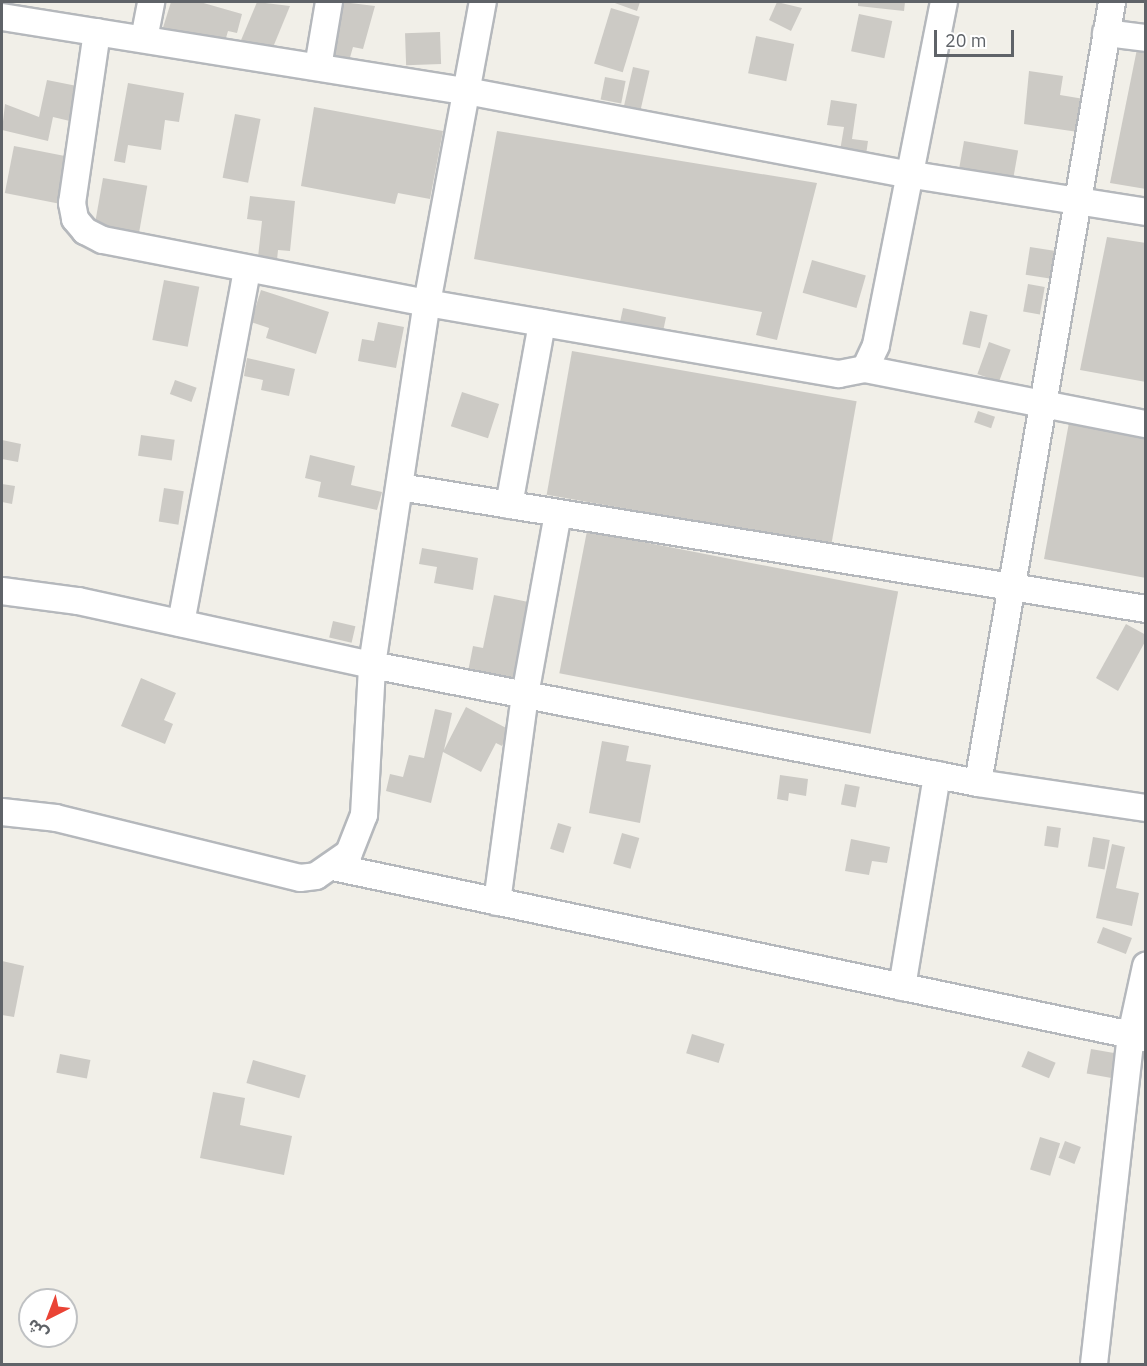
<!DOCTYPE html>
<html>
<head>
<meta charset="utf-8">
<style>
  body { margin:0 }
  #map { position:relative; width:1147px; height:1366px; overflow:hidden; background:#f1efe8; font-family:"IBM Plex Sans","Noto Sans Arabic",sans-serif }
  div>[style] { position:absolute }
  .building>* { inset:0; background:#cccac5; transform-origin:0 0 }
  .roads { filter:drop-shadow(2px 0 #b5b8bc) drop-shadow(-2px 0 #b5b8bc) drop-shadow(0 2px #b5b8bc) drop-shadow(0 -2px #b5b8bc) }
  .street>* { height:26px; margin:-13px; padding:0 13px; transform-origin:13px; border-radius:13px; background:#fff }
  span { translate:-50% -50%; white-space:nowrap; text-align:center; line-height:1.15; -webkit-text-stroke:4.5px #fff; paint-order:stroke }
  .frame { position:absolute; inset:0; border:3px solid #5f6368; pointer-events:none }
  .north { position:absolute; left:18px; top:1288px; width:60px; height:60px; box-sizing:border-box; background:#fff; border:2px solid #bfc1c3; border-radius:50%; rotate:222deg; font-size:16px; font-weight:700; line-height:24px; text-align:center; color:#5f6368 }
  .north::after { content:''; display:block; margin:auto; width:21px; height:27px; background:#ea4335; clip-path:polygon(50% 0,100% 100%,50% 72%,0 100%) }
  .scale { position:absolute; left:934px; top:30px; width:80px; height:27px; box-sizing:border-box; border:3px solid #5f6368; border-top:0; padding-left:8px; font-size:18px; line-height:21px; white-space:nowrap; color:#5f6368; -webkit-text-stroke:4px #fff; paint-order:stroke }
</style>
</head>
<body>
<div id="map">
  <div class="building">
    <i style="clip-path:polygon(171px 2px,200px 2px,242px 14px,237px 33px,228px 31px,222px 52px,161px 34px)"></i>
    <i style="clip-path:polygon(257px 2px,290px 6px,269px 57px,239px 45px)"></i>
    <i style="clip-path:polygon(342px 2px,375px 6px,363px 49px,353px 47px,349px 61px,327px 55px)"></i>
    <i style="clip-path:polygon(612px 2px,640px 2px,637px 11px)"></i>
    <i style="clip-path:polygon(777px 2px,802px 8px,791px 31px,769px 20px)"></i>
    <i style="clip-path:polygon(858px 2px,905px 2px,904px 11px,858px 6px)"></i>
    <i style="left:611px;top:8px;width:30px;height:58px;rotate:17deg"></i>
    <i style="left:859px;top:14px;width:34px;height:38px;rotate:12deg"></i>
    <i style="left:440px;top:32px;width:32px;height:35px;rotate:88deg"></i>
    <i style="left:756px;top:36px;width:39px;height:38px;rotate:12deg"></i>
    <i style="clip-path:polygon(1137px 49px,1146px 51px,1146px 189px,1110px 183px)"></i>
    <i style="left:633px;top:67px;width:17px;height:45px;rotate:13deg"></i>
    <i style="clip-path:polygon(1029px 71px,1063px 76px,1060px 95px,1084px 99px,1078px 132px,1024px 124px)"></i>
    <i style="left:605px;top:77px;width:21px;height:23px;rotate:11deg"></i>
    <i style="clip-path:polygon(47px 80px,82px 87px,74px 122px,53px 117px,48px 141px,2px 130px,5px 104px,39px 117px)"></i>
    <i style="clip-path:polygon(128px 83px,184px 93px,179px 122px,165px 120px,161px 150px,128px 145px,125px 163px,114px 161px)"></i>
    <i style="clip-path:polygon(831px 100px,857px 104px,852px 139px,868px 141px,866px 155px,840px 151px,844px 127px,827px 125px)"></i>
    <i style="clip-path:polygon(314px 107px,443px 131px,430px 199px,398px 193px,395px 204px,301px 186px)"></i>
    <i style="left:235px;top:114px;width:26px;height:65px;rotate:11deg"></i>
    <i style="clip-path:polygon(497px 131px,817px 183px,777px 340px,756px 335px,762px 312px,474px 259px)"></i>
    <i style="left:964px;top:141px;width:55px;height:32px;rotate:10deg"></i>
    <i style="left:14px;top:146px;width:57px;height:48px;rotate:11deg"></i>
    <i style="left:103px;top:178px;width:45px;height:56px;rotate:10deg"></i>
    <i style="clip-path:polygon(250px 196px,295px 201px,290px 251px,278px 250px,277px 260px,258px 257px,262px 221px,247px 219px)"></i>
    <i style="clip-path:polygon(1107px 237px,1146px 243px,1146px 382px,1080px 370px)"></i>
    <i style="left:1030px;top:247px;width:26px;height:28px;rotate:9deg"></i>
    <i style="left:812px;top:260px;width:56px;height:34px;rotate:16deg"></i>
    <i style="left:164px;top:280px;width:36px;height:61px;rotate:11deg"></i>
    <i style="left:1028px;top:284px;width:17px;height:28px;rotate:10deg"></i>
    <i style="clip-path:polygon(261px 290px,329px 312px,316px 354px,266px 338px,269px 328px,251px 322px)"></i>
    <i style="left:623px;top:308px;width:44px;height:27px;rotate:12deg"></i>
    <i style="left:970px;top:311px;width:18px;height:34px;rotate:13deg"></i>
    <i style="clip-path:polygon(378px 322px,404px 327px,396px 368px,358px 361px,362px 339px,374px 341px)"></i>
    <i style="left:989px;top:342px;width:23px;height:34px;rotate:20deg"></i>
    <i style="left:572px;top:351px;width:289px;height:146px;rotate:10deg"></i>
    <i style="clip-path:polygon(247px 358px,295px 369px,289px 396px,261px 390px,263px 380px,244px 376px)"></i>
    <i style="left:175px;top:380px;width:23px;height:15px;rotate:20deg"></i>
    <i style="left:462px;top:392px;width:39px;height:36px;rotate:18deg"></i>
    <i style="left:978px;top:411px;width:18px;height:12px;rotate:19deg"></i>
    <i style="clip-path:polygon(1070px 417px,1146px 433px,1146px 578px,1044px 559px)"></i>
    <i style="left:141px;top:435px;width:34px;height:21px;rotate:8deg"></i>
    <i style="clip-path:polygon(2px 440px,21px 444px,18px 462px,2px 459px)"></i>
    <i style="clip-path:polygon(310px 455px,355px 466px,351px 485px,382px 492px,377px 510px,318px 497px,321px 482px,305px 478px)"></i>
    <i style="clip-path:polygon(2px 484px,15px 486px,12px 504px,2px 502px)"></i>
    <i style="left:164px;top:488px;width:20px;height:34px;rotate:9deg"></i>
    <i style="left:587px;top:531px;width:317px;height:145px;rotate:11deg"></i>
    <i style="clip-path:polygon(422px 548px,478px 558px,473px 590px,434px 583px,437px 567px,419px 564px)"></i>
    <i style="clip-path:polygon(494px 595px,533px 603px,515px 692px,466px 682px,473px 646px,483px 648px)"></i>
    <i style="left:333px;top:621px;width:23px;height:17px;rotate:13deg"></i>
    <i style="clip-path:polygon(1126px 624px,1146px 635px,1146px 640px,1118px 691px,1096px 678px)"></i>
    <i style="clip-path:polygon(141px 678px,176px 693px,164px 720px,173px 724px,165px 744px,121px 726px)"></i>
    <i style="clip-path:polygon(466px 707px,510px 730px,502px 746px,496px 743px,481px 772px,443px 752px,431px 803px,386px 791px,390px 774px,403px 777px,409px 755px,424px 758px,435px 709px,452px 713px,444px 750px)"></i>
    <i style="clip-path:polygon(602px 741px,629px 746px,626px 761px,651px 765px,640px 823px,589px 813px)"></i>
    <i style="clip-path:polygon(780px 775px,808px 779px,806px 796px,789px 793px,788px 801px,777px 799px)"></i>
    <i style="left:845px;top:784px;width:15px;height:21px;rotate:11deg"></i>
    <i style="left:558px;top:823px;width:14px;height:27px;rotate:17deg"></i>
    <i style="left:1047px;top:826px;width:14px;height:20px;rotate:8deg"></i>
    <i style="left:622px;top:833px;width:18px;height:32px;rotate:16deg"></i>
    <i style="left:1093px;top:837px;width:17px;height:30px;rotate:10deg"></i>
    <i style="clip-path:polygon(851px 839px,890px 847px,887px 863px,872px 861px,869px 875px,845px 871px)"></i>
    <i style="clip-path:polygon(1112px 844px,1125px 847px,1116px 888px,1139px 893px,1132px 926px,1096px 918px)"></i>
    <i style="left:1103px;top:927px;width:31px;height:17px;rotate:21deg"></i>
    <i style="clip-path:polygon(2px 961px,24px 966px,14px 1017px,2px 1015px)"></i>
    <i style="left:692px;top:1034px;width:34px;height:20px;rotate:17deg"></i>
    <i style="left:1091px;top:1049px;width:35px;height:25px;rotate:10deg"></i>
    <i style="left:1028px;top:1051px;width:30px;height:17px;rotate:23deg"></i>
    <i style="left:60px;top:1054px;width:31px;height:19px;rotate:11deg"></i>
    <i style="left:253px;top:1060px;width:55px;height:24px;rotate:16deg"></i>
    <i style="clip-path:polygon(213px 1092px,245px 1098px,240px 1125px,292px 1136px,284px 1175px,200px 1158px)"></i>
    <i style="left:1040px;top:1137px;width:21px;height:34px;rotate:17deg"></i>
    <i style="left:1065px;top:1141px;width:17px;height:18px;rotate:21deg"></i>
  </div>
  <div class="roads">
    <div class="street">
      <i style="left:2px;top:17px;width:470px;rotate:9.1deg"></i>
      <i style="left:466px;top:91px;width:449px;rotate:10.7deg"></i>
      <i style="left:907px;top:174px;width:242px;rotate:9deg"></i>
      <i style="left:97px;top:32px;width:173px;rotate:98.3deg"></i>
      <i style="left:72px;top:203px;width:16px;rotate:79deg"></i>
      <i style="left:75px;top:219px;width:16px;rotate:50deg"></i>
      <i style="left:85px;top:231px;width:20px;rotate:27deg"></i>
      <i style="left:103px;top:240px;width:330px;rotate:11deg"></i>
      <i style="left:427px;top:303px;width:418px;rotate:9.8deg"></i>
      <i style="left:839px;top:374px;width:26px;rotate:-11deg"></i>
      <i style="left:865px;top:369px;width:26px;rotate:-65deg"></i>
      <i style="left:876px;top:345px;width:350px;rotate:-78.8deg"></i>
      <i style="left:1106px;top:33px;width:40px;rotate:7.1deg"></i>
      <i style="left:144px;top:39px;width:38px;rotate:-79deg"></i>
      <i style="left:318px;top:67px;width:66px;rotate:-80.4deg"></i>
      <i style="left:865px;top:369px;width:286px;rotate:11.1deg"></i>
      <i style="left:400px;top:487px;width:756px;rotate:9.29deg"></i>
      <i style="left:509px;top:505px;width:185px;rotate:-79.7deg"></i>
      <i style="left:2px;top:591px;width:77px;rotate:7.5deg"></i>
      <i style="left:78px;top:601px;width:301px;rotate:12.3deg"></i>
      <i style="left:372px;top:665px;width:617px;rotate:11.02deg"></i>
      <i style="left:978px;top:783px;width:170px;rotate:8.5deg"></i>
      <i style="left:181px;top:623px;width:360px;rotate:-79.4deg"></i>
      <i style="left:978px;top:783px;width:792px;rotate:-80.26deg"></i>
      <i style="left:2px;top:812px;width:54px;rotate:6.3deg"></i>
      <i style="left:56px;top:818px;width:251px;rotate:13.8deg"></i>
      <i style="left:300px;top:878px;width:16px;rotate:-7deg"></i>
      <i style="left:316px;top:876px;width:40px;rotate:-34.9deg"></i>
      <i style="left:349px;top:853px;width:41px;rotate:-68.5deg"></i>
      <i style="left:364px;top:815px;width:150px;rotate:-86.9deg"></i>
      <i style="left:372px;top:665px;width:366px;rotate:-81.4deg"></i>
      <i style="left:427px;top:303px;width:306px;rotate:-79.5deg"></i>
      <i style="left:333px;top:867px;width:831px;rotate:11.88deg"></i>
      <i style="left:497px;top:902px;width:209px;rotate:-82.3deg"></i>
      <i style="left:525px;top:695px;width:184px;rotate:-79.7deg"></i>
      <i style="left:902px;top:987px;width:215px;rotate:-80.6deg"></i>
      <i style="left:1094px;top:1364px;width:331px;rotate:-83.6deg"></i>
      <i style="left:1131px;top:1035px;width:71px;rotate:-77.7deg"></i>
    </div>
  </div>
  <div class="frame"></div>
  <div class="north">ش</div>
  <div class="scale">20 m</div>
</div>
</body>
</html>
